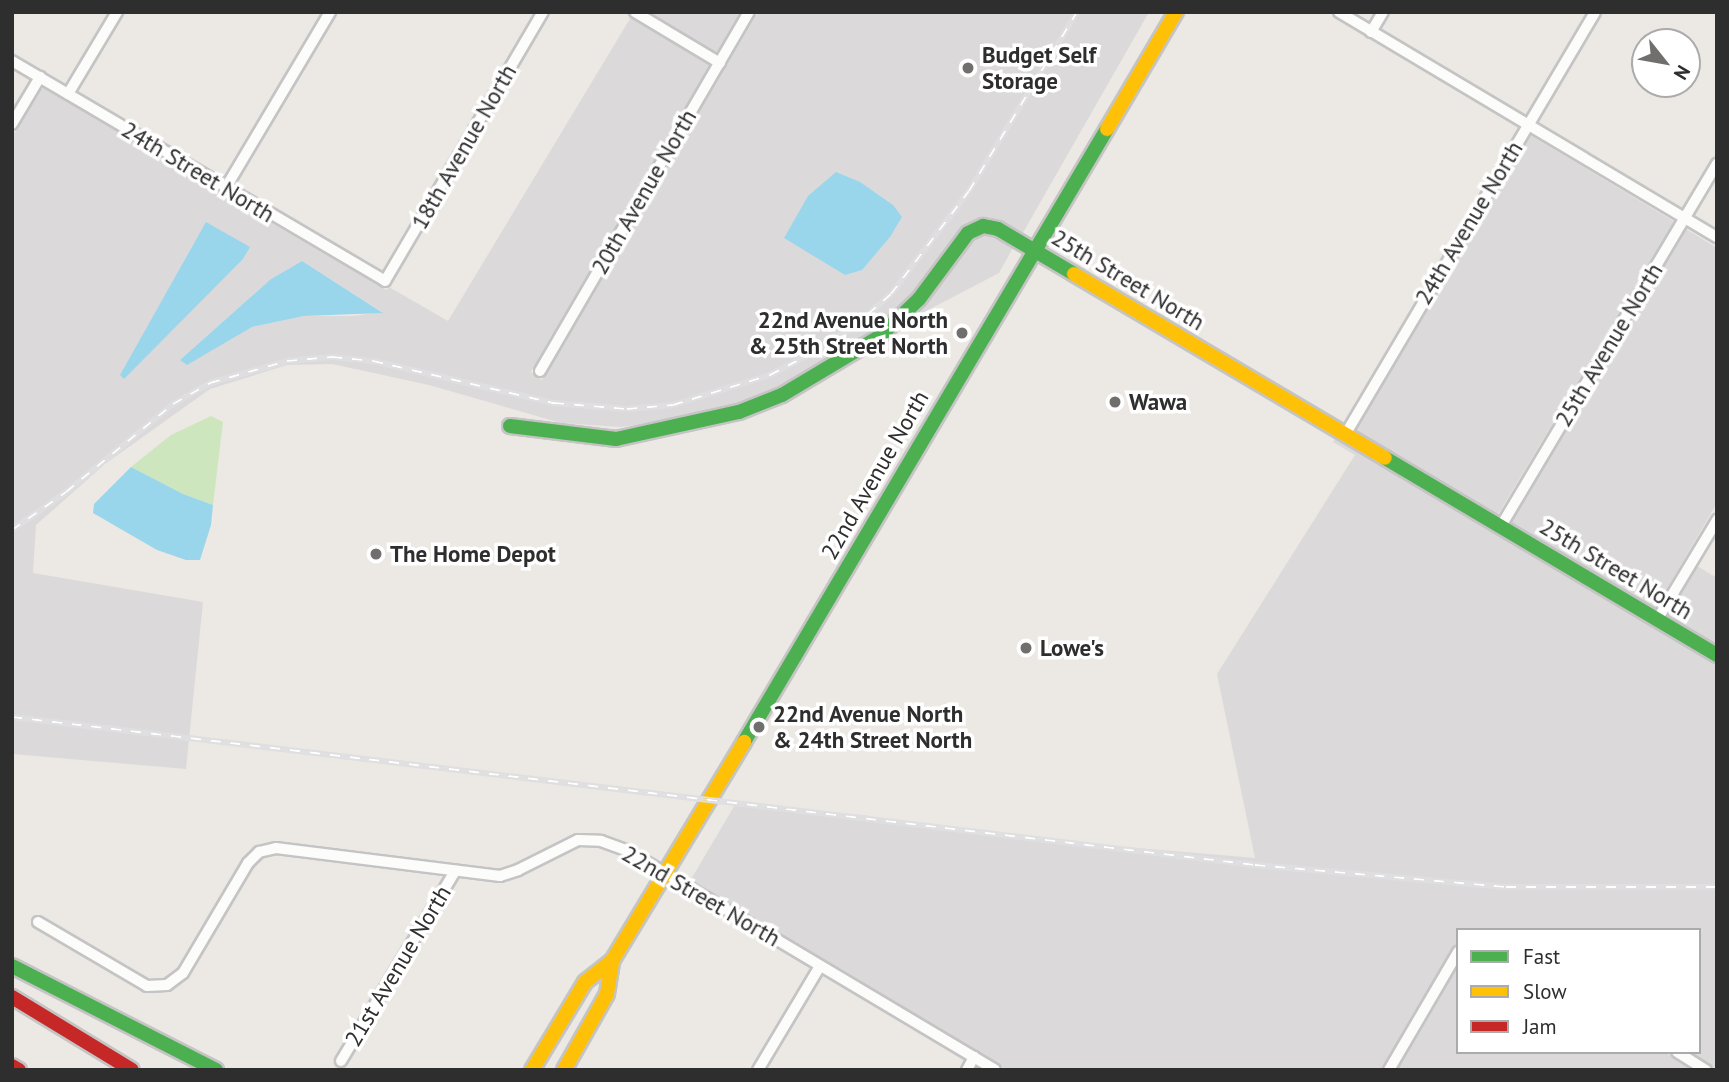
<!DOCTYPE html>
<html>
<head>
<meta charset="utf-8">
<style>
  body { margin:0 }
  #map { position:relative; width:1729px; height:1082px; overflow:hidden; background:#ece8e4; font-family:"PT Sans",sans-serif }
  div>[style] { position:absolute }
  .industrial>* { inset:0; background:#dcd9db; transform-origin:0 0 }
  .green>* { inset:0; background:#cee6be }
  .water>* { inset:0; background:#99d6ec }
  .roads { filter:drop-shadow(2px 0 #c5c4c5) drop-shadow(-2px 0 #c5c4c5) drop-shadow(0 2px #c5c4c5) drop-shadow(0 -2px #c5c4c5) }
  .street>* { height:10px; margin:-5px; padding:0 5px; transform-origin:5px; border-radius:5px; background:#fcfcfb }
  .fast>* { height:14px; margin:-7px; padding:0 7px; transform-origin:7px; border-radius:7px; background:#4caf50 }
  .slow>* { height:14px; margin:-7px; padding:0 7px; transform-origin:7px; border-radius:7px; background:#ffc107 }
  .jam>* { height:14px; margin:-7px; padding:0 7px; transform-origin:7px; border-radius:7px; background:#c62828 }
  .rail>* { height:6px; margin-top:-3px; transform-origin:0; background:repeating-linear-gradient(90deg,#fff 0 10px,#dfdfe1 0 20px); box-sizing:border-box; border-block:2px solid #dfdfe1 }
  .dots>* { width:19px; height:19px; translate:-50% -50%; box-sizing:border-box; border:4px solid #fff; border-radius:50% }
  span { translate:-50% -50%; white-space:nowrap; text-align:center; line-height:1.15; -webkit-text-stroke:7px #fff; paint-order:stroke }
  .poi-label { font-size:23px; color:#2e2e2e; font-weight:700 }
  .left { translate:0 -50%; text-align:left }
  .right { translate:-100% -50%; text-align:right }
  .street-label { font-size:23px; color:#2e2e2e }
  .frame { position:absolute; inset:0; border:14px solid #2e2e2e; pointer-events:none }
  .legend { position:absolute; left:1456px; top:928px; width:245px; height:126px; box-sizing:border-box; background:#fff; border:2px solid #ababab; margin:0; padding:9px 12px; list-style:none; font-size:21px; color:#2e2e2e }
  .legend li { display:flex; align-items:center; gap:14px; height:35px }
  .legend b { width:35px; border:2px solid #ababab }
  .north { position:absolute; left:1631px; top:28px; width:70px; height:70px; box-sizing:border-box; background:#fff; border:2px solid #ababab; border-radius:50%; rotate:121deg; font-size:19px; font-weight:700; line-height:28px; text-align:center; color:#2e2e2e }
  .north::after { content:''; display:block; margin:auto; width:24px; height:32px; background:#706f6e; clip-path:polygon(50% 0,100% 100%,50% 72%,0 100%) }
</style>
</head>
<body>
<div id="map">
  <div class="industrial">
    <i style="clip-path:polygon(647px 12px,741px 12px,717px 54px)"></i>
    <i style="clip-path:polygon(evenodd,758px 12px,1149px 12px,1021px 236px,964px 227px,913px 295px,874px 332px,779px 389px,737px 406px,675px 420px,621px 427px,561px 423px,429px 385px,332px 364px,287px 365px,210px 389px,105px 464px,36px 525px,33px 573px,203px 602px,186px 769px,12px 754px,12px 137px,43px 86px,228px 198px,387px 290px,389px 287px,448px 321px,631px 17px,711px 64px,531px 372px,542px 380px,758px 12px,302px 261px,382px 312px,353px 316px,304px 316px,252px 327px,180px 360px,271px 279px,302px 261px)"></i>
    <i style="left:1530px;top:135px;width:168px;height:346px;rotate:31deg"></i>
    <i style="clip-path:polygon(1686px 229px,1717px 248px,1717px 503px,1654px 611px,1510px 525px)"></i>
    <i style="clip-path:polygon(984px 233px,996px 235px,1014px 246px,999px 273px,903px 323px,972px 238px)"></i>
    <i style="clip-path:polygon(1336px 437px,1717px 663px,1717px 1069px,1689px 1052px,1699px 1052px,1699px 930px,1458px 930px,1458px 942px,1381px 1070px,1007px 1070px,690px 881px,736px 803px,863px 815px,982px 835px,1255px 858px,1217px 674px,1355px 455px,1333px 442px)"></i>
    <i style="clip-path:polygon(1697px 566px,1717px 578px,1717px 648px,1666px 619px)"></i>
    <i style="clip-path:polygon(1458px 966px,1458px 1052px,1664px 1052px,1694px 1070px,1397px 1070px)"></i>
  </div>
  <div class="green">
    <i style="clip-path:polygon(211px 416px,223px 422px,213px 505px,183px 494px,131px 467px,171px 435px)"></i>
  </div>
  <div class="water">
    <i style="clip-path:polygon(836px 172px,860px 182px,893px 205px,902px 217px,890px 237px,862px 270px,845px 275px,784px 238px,808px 196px)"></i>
    <i style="clip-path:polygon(206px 222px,250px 247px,243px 259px,124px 379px,120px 375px)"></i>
    <i style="clip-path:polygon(302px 261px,383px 313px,304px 316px,252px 327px,187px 365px,180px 360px,271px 279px)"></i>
    <i style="clip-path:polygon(131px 467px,183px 494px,213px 505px,211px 525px,200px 560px,186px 560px,157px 550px,93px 513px,94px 504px)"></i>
  </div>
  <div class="roads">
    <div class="street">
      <i style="left:635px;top:12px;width:99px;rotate:31deg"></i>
      <i style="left:1339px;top:12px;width:440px;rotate:30.8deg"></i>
      <i style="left:1371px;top:32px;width:23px;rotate:-59deg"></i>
      <i style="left:12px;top:61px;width:433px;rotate:30.5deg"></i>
      <i style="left:385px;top:281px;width:312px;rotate:-59.6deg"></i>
      <i style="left:68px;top:94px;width:96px;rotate:-59.1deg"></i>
      <i style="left:12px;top:124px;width:55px;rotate:-59.2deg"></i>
      <i style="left:225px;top:189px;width:206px;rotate:-59.3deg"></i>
      <i style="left:540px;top:371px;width:415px;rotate:-59.8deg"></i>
      <i style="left:1345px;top:435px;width:491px;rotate:-59.4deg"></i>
      <i style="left:1501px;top:526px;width:422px;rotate:-59.2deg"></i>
      <i style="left:1657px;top:620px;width:117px;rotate:-59deg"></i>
      <i style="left:38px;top:922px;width:126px;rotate:30.4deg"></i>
      <i style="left:147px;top:986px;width:20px;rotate:-3deg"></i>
      <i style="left:167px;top:985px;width:20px;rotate:-37deg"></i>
      <i style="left:183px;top:973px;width:128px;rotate:-59.4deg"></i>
      <i style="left:248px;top:863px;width:16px;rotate:-45deg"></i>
      <i style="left:259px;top:852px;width:17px;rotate:-13deg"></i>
      <i style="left:276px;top:848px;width:226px;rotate:7.1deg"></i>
      <i style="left:500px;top:876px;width:19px;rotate:-18deg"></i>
      <i style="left:518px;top:870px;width:67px;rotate:-26.6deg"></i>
      <i style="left:578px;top:840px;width:23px;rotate:2deg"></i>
      <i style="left:601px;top:841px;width:27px;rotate:20deg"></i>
      <i style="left:626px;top:850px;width:45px;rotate:30.5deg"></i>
      <i style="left:665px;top:873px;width:384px;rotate:30.8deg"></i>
      <i style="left:1677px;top:1052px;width:34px;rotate:32deg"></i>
      <i style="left:341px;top:1061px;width:222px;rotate:-59deg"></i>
      <i style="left:758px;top:1070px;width:121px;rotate:-59.2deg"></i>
      <i style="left:967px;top:1070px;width:15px;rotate:-62deg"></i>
      <i style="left:1389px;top:1070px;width:137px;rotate:-59.7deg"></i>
    </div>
    <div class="fast">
      <i style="left:510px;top:426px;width:107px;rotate:7deg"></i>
      <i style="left:616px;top:439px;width:126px;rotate:-12.4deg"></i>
      <i style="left:739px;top:412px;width:46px;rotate:-21.6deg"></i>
      <i style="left:782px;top:395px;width:113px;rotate:-30.9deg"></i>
      <i style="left:879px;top:337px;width:55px;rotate:-43.5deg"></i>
      <i style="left:919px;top:299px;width:82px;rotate:-53.4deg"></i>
      <i style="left:968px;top:233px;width:17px;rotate:-25deg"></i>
      <i style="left:983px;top:226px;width:15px;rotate:11deg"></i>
      <i style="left:998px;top:229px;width:88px;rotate:30.6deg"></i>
      <i style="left:1385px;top:458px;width:386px;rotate:30.7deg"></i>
      <i style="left:744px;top:742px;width:712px;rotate:-59.37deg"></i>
      <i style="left:12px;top:966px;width:229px;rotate:27deg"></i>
    </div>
    <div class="slow">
      <i style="left:1107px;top:129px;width:136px;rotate:-59.5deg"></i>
      <i style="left:1074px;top:274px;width:361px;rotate:30.6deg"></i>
      <i style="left:532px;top:1070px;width:103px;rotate:-58.9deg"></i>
      <i style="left:585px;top:982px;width:34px;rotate:-38deg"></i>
      <i style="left:612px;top:961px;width:256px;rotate:-58.9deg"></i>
      <i style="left:564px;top:1070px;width:87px;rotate:-60.5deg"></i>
      <i style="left:607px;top:994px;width:33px;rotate:-81deg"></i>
    </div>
    <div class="jam">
      <i style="left:12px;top:997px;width:140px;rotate:31.3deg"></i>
      <i style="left:12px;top:1066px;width:8px;rotate:30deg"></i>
    </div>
  </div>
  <div class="rail">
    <i style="left:12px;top:530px;width:66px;rotate:-35.1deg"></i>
    <i style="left:66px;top:492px;width:139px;rotate:-39.4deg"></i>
    <i style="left:173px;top:404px;width:43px;rotate:-29.6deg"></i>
    <i style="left:210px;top:383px;width:80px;rotate:-15.9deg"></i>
    <i style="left:287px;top:361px;width:45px;rotate:-5.1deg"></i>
    <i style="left:332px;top:357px;width:41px;rotate:5.6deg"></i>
    <i style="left:373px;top:361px;width:186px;rotate:13.1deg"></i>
    <i style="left:554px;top:403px;width:73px;rotate:4.7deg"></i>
    <i style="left:627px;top:409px;width:46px;rotate:-5deg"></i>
    <i style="left:673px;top:405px;width:102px;rotate:-17.2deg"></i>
    <i style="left:770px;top:375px;width:50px;rotate:-27.6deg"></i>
    <i style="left:814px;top:352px;width:46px;rotate:-32.7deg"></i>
    <i style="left:853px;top:327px;width:50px;rotate:-41deg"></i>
    <i style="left:891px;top:294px;width:129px;rotate:-52.9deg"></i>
    <i style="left:969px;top:191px;width:209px;rotate:-58.9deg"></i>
    <i style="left:12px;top:717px;width:1252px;rotate:6.79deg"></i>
    <i style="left:1255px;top:865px;width:252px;rotate:5deg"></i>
    <i style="left:1506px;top:887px;width:211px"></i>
  </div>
  <div class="dots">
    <i style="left:968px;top:68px;background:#706f6e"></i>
    <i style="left:962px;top:333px;background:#706f6e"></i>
    <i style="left:1115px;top:402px;background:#706f6e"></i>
    <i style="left:376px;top:554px;background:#706f6e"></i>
    <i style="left:1026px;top:648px;background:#706f6e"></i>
    <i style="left:759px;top:727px;background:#706f6e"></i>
  </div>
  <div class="poi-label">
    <span class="left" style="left:982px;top:68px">Budget Self<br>Storage</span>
    <span class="right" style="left:948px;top:333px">22nd Avenue North<br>&amp; 25th Street North</span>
    <span class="left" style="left:1129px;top:402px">Wawa</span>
    <span class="left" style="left:390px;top:554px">The Home Depot</span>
    <span class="left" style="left:1040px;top:648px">Lowe's</span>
    <span class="left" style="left:773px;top:727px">22nd Avenue North<br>&amp; 24th Street North</span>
  </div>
  <div class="street-label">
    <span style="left:464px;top:147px;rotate:-60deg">18th Avenue North</span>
    <span style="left:198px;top:172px;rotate:31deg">24th Street North</span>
    <span style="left:644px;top:192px;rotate:-60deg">20th Avenue North</span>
    <span style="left:1469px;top:223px;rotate:-59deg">24th Avenue North</span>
    <span style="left:1128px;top:280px;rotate:31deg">25th Street North</span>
    <span style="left:1609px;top:345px;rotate:-59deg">25th Avenue North</span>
    <span style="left:875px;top:475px;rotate:-60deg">22nd Avenue North</span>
    <span style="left:1616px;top:569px;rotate:31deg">25th Street North</span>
    <span style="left:701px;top:896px;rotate:30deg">22nd Street North</span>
    <span style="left:398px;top:966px;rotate:-59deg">21st Avenue North</span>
  </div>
  <div class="frame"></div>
  <ul class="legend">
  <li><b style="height:9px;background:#4caf50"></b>Fast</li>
  <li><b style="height:9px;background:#ffc107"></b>Slow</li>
  <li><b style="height:9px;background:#c62828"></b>Jam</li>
  </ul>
  <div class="north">N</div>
</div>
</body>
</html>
